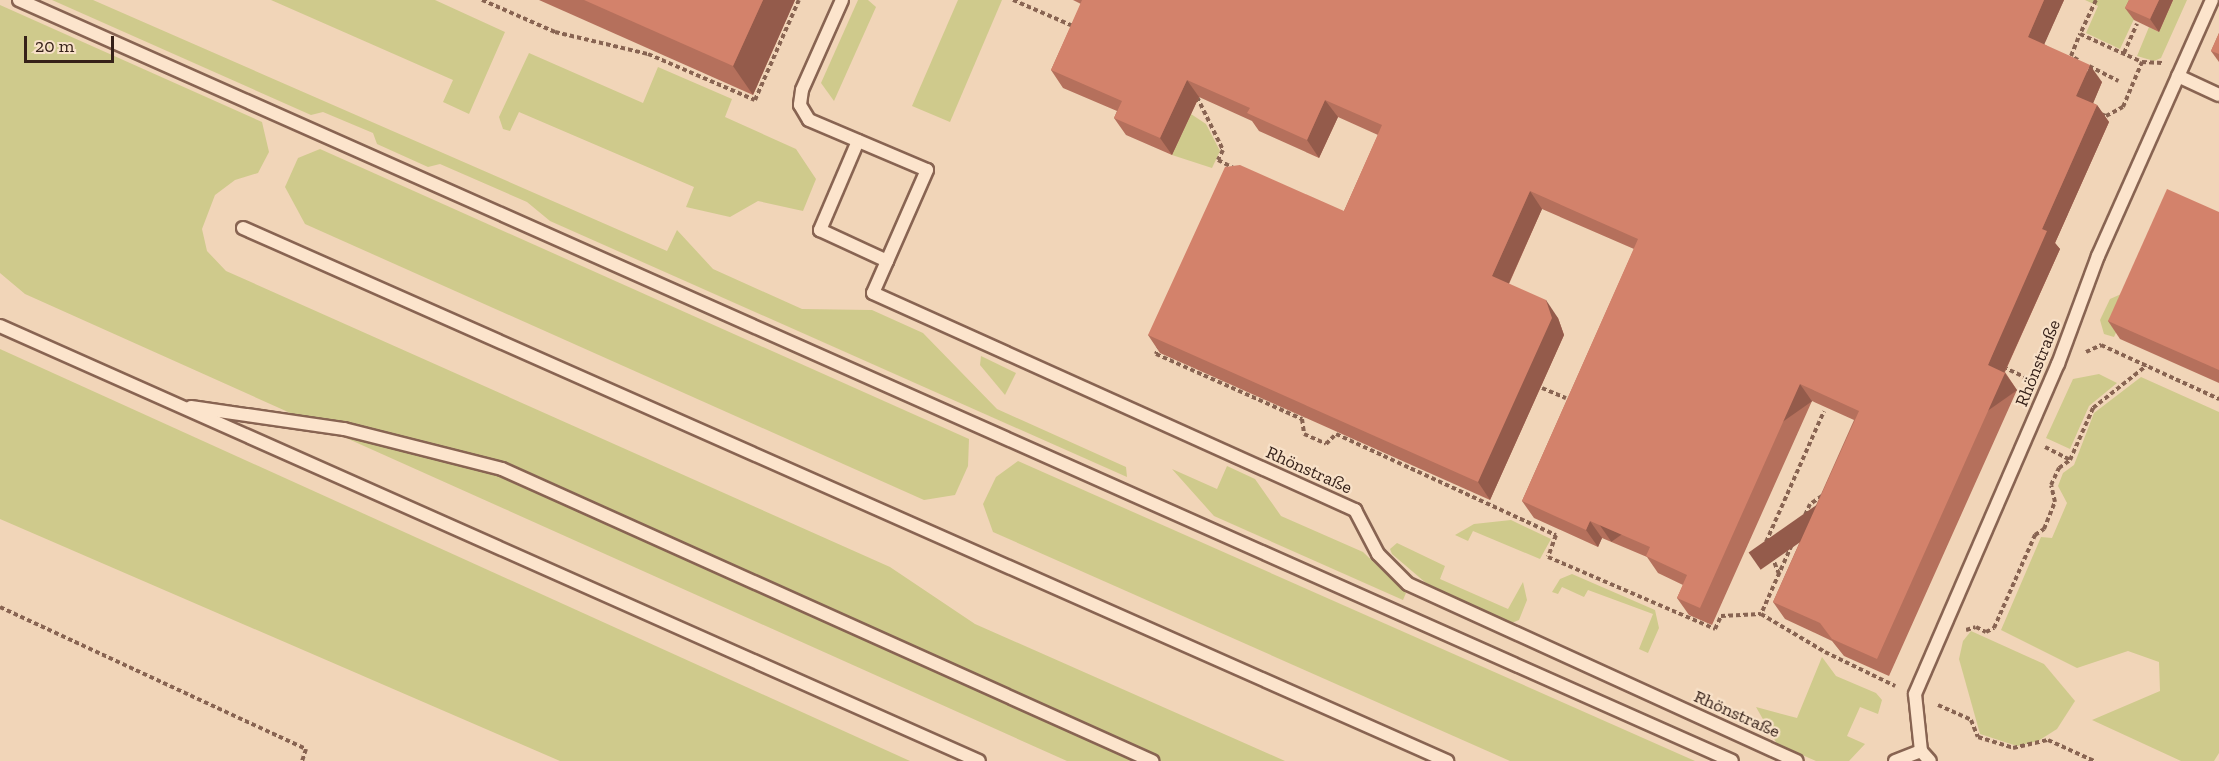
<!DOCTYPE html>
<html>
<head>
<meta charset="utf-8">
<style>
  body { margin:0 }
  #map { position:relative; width:2219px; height:761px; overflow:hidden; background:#f1d5b8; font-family:"Zilla Slab",serif }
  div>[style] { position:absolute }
  .green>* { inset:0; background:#cfca8c }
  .path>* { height:4px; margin-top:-2px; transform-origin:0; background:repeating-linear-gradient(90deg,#886452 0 4.5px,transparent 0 7.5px) }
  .roads { filter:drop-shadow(2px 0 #886452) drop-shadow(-2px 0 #886452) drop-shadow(0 2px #886452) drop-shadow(0 -2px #886452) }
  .lane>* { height:12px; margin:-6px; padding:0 6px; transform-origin:6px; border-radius:6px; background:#fce4cc }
  .wall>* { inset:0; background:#b5705c }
  .shaded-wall>* { inset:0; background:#945b4b; transform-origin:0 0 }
  .building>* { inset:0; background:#d3826b }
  span { translate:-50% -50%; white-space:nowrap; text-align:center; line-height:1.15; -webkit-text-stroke:4.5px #f8e1c8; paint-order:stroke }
  .street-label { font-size:18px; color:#362119 }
  .scale { position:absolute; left:24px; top:36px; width:90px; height:27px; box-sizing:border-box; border:3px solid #362119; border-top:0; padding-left:8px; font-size:18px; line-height:21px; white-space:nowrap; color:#362119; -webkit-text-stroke:4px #f8e1c8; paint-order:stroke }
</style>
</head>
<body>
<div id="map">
  <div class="green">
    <i style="clip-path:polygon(52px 0,93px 0,667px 251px,677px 230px,713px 269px,802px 309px,872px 310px,923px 333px,997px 409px,1126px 467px,1127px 477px,550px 221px,527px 202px,440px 164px,428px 167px,377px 144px,373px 133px,323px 112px,311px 115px)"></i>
    <i style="clip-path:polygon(271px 0,435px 0,505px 32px,469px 114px,443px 102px,453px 80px)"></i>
    <i style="clip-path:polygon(858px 0,868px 0,876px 7px,834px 101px,821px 83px)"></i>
    <i style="clip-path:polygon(958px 0,1002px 0,950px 122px,912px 106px)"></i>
    <i style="clip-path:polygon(2085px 0,2143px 0,2120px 49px,2086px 33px,2098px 6px)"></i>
    <i style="clip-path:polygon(2173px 0,2187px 0,2161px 58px,2154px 61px,2137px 56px,2149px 27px,2159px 32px)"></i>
    <i style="clip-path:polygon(0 5px,262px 122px,269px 152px,258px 173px,235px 180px,215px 195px,202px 229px,207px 251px,226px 271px,890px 567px,975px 624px,1285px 761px,1067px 761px,25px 294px,0 273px)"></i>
    <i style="clip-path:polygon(529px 53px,643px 103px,658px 67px,732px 99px,725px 117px,796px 149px,816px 179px,803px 211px,758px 201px,730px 217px,686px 207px,694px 187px,519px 112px,510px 131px,503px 129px,499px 117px)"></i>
    <i style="clip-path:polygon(1191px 114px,1206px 124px,1220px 151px,1212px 168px,1172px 155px)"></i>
    <i style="clip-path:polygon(320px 149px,969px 439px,968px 466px,955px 495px,924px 500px,305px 224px,285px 187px,298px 158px)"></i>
    <i style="clip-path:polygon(2128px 291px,2134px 293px,2114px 337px,2104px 334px,2100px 320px,2110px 299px)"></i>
    <i style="clip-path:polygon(0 349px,910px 761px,560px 761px,0 519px)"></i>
    <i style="clip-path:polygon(981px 356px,1016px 373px,1005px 395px,980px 365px)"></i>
    <i style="clip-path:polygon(2099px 374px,2117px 383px,2089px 406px,2070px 449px,2046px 438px,2073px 379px)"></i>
    <i style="clip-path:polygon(2141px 377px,2219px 412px,2219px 753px,2214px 761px,2181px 761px,2092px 720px,2160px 691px,2159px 662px,2128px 651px,2077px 668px,2001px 630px,2041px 537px,2052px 538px,2067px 503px,2058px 486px,2063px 473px,2074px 465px,2094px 413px)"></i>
    <i style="clip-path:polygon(1018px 461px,1695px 761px,1510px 761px,993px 532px,983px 504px,996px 477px)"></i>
    <i style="clip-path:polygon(1227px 466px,1255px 479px,1281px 516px,1363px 552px,1406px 593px,1403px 600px,1214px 516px,1172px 469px,1217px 489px)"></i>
    <i style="clip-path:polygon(1511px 520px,1551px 539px,1540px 559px,1473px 531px,1468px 541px,1455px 535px,1474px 524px)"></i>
    <i style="clip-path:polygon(1397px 543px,1445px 566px,1440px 579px,1508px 609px,1523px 582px,1527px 600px,1519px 620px,1509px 624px,1426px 583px,1392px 554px,1390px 549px)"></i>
    <i style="clip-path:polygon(1572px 574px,1655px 610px,1659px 628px,1648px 653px,1639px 649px,1653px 614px,1588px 590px,1584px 597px,1562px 587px,1558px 594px,1552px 592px,1560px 579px)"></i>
    <i style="clip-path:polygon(1971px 631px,2044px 664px,2075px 701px,2057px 729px,2038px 741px,2017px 746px,1980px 734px,1959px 659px,1963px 641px)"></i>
    <i style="clip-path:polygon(1822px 657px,1836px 676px,1876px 693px,1882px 700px,1878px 714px,1860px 707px,1847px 736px,1865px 744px,1849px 761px,1816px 761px,1777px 744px,1756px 707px,1797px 718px)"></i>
  </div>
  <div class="path">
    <i style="left:482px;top:0;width:80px;rotate:23.7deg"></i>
    <i style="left:555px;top:32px;width:96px;rotate:13.3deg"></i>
    <i style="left:648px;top:54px;width:116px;rotate:23.3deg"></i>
    <i style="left:755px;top:100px;width:109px;rotate:-66.3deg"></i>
    <i style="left:1013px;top:0;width:65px;rotate:23.4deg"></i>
    <i style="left:2096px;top:0;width:38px;rotate:115deg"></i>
    <i style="left:2080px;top:34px;width:68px;rotate:24.3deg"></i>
    <i style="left:2142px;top:62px;width:20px;rotate:3deg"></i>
    <i style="left:2124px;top:53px;width:32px;rotate:-66deg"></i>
    <i style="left:2078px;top:60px;width:8px;rotate:-150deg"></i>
    <i style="left:2071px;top:56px;width:24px;rotate:-68deg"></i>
    <i style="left:2089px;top:66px;width:33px;rotate:27deg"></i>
    <i style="left:1197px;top:97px;width:59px;rotate:63.9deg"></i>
    <i style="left:1223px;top:150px;width:11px;rotate:117deg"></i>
    <i style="left:1218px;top:160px;width:18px;rotate:27deg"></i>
    <i style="left:2101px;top:114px;width:5px;rotate:22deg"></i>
    <i style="left:2106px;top:116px;width:19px;rotate:-28deg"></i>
    <i style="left:2123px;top:107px;width:49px;rotate:-67.1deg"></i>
    <i style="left:1160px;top:345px;width:10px;rotate:114deg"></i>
    <i style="left:1156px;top:354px;width:160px;rotate:24deg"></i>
    <i style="left:1302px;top:419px;width:15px;rotate:82deg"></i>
    <i style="left:1304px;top:434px;width:24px;rotate:24deg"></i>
    <i style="left:1326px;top:444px;width:14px;rotate:-45deg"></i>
    <i style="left:1336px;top:434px;width:242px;rotate:24.7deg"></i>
    <i style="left:1556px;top:535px;width:23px;rotate:110deg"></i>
    <i style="left:1548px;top:557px;width:182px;rotate:23.3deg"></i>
    <i style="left:1715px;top:629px;width:14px;rotate:-65deg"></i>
    <i style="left:1721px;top:616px;width:40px;rotate:-2.9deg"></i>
    <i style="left:2086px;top:352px;width:17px;rotate:-25deg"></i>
    <i style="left:2101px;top:345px;width:130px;rotate:24.6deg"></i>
    <i style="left:2003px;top:367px;width:26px;rotate:25deg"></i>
    <i style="left:1542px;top:388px;width:26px;rotate:23deg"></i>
    <i style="left:2045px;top:447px;width:28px;rotate:27deg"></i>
    <i style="left:1822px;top:496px;width:14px;rotate:146deg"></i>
    <i style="left:1810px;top:504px;width:120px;rotate:114deg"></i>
    <i style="left:1761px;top:614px;width:74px;rotate:30.7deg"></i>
    <i style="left:1825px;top:652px;width:78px;rotate:25.9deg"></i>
    <i style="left:1779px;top:574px;width:35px;rotate:-112deg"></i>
    <i style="left:1766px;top:542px;width:143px;rotate:-66.1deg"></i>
    <i style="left:0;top:607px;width:337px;rotate:24.9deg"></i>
    <i style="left:306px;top:749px;width:13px;rotate:108deg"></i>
    <i style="left:1966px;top:630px;width:10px;rotate:-17deg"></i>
    <i style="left:1976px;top:627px;width:11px;rotate:27deg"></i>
    <i style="left:1986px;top:632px;width:9px;rotate:-27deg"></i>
    <i style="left:1994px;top:628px;width:102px;rotate:-66.2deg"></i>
    <i style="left:2035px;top:535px;width:11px;rotate:-34deg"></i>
    <i style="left:2044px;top:529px;width:29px;rotate:-68deg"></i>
    <i style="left:2055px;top:502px;width:17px;rotate:-103deg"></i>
    <i style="left:2051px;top:485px;width:19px;rotate:-65deg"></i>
    <i style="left:2059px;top:468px;width:14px;rotate:-36deg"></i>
    <i style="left:2070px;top:460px;width:57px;rotate:-66.1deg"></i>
    <i style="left:2093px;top:408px;width:68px;rotate:-38.4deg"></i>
    <i style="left:1938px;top:705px;width:36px;rotate:24deg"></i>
    <i style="left:1971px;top:720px;width:18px;rotate:68deg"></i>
    <i style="left:1978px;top:737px;width:37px;rotate:17deg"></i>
    <i style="left:2013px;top:748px;width:36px;rotate:-13deg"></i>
    <i style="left:2048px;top:740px;width:51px;rotate:24.5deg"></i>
  </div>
  <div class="roads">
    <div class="lane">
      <i style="left:19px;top:0;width:1874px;rotate:23.95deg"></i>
      <i style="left:842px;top:0;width:98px;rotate:114deg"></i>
      <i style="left:802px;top:90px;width:15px;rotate:98deg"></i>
      <i style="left:800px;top:105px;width:17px;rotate:59deg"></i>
      <i style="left:809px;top:120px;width:128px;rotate:23deg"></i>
      <i style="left:927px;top:170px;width:134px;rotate:113.7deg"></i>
      <i style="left:873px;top:293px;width:529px;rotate:24.24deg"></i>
      <i style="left:1355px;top:510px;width:50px;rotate:62.4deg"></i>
      <i style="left:1378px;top:554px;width:42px;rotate:45deg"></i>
      <i style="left:1408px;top:584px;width:427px;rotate:24.5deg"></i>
      <i style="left:2178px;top:76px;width:45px;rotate:24.9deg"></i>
      <i style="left:858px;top:141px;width:97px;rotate:113.1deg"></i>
      <i style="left:820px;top:230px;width:74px;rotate:24.8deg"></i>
      <i style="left:243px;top:228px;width:1317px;rotate:23.88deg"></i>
      <i style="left:0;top:326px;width:1071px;rotate:23.96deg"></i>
      <i style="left:191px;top:407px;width:155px;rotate:8.2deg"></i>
      <i style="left:344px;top:429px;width:163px;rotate:14.2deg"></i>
      <i style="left:502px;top:469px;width:713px;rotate:24.19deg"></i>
      <i style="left:1921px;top:751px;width:13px;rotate:48deg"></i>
      <i style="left:1895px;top:761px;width:28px;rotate:-21deg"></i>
      <i style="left:1921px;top:751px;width:57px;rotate:-96deg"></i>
      <i style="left:1915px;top:694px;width:360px;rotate:-66.6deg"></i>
      <i style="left:2058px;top:364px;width:115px;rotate:-69.7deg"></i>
      <i style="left:2098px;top:256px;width:280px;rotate:-66deg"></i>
    </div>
  </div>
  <div class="wall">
    <i style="clip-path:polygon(539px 0,795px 0,753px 95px)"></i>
    <i style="clip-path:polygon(1073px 0,2064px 0,2044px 44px,2102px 82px,2093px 103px,2097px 105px,2109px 122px,2055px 243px,2060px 249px,2005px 372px,2017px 390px,1889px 676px,1844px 656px,1832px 641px,1785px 619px,1773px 602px,1854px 420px,1812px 401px,1712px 625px,1689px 615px,1677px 598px,1683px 585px,1658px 573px,1647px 557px,1602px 538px,1598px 547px,1534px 518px,1522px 501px,1634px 249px,1542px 209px,1509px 284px,1558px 318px,1564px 335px,1490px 500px,1160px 353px,1148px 335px,1344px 211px,1378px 135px,1338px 117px,1319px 158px,1259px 131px,1252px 121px,1199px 97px,1172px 155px,1126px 135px,1114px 118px,1117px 111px,1063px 88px,1051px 70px,1081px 4px)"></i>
    <i style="clip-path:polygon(2129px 0,2173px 0,2159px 32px,2134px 20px,2125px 8px)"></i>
    <i style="clip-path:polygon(2219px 33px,2219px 62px,2211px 51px)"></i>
    <i style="clip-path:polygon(2219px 212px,2219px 383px,2120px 339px,2108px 321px)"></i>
  </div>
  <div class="shaded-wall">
    <i style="clip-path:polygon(763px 0,795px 0,753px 95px,733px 66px)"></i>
    <i style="clip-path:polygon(2044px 0,2064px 0,2040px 54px,2028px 37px)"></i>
    <i style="clip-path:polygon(2159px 0,2173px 0,2159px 32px,2150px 19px)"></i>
    <i style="clip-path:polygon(2090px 65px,2102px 82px,2089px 113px,2076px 96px)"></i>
    <i style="clip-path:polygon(1187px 80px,1199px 97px,1172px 155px,1160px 138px)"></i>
    <i style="clip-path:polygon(1325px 100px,1338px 117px,1319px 158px,1307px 140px)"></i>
    <i style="clip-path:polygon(2097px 105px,2109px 122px,2055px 243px,2060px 249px,2000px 382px,1988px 365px,2042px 229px)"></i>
    <i style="clip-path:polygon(1530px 191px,1542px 209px,1504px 294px,1492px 276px)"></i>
    <i style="clip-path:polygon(1546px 300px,1558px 318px,1564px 335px,1490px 500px,1478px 482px)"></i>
    <i style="left:2005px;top:373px;width:21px;height:313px;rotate:55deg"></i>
    <i style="left:1800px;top:384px;width:21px;height:245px;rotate:55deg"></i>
    <i style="clip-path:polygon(1590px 521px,1602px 538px,1598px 547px,1586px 530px)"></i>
  </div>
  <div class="building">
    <i style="clip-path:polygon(584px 0,763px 0,733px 66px)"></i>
    <i style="clip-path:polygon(1082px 0,2044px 0,2028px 37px,2090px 65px,2076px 96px,2097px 105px,2042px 229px,2047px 231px,1988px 365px,2005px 373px,1877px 659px,1832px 639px,1820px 623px,1773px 602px,1859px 411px,1800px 384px,1700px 608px,1677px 598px,1687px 575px,1646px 556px,1650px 547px,1590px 521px,1586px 530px,1522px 501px,1638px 239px,1530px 191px,1492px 276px,1546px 300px,1552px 318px,1478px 482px,1148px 335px,1225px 167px,1240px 165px,1344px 211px,1382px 125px,1325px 100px,1307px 140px,1247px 113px,1250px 108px,1187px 80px,1160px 138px,1114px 118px,1122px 101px,1051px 70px)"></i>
    <i style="clip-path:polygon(2129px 0,2159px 0,2150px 19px,2125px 8px)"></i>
    <i style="clip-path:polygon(2219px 33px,2219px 54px,2211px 51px)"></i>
    <i style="clip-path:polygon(2167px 189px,2219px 212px,2219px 370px,2108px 321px)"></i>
  </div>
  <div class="street-label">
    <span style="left:2038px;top:363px;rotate:-68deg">Rhönstraße</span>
    <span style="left:1309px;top:470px;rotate:24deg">Rhönstraße</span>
    <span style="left:1737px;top:714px;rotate:24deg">Rhönstraße</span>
  </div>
  <div class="scale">20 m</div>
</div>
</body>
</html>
